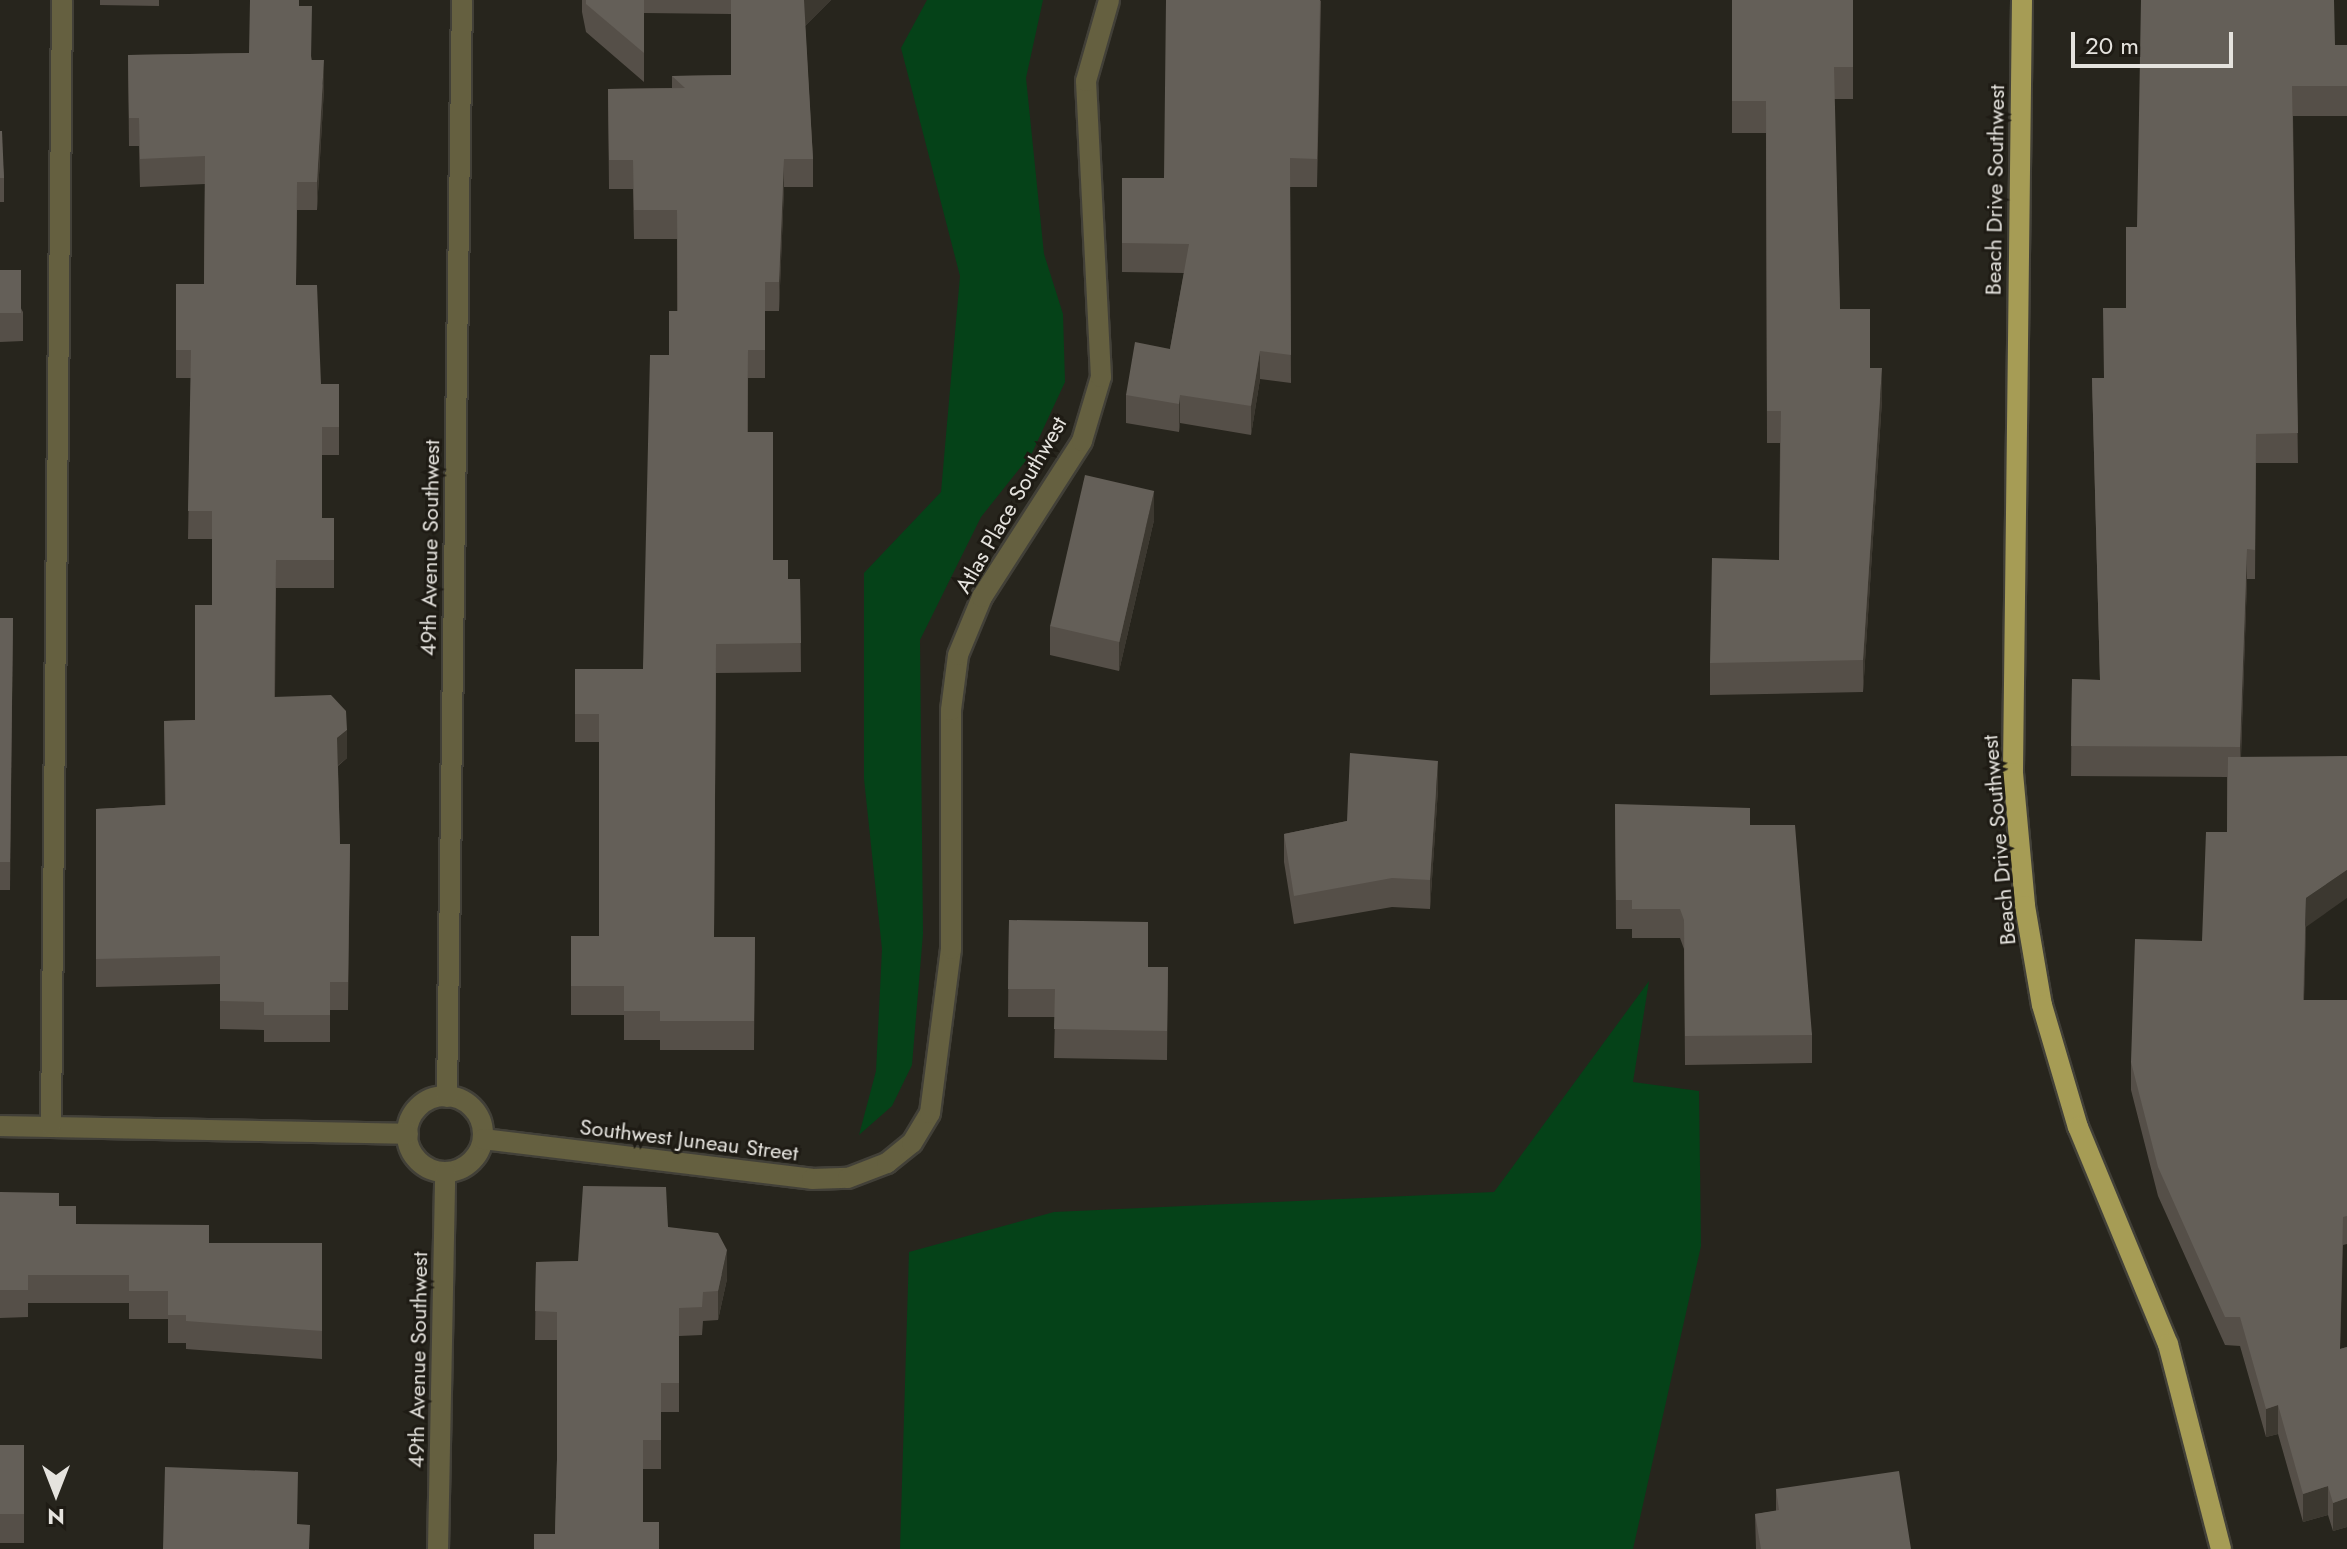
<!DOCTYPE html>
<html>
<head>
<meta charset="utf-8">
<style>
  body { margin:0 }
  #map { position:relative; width:2347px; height:1549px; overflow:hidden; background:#27251d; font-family:Jost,sans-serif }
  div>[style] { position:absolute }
  .green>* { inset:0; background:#054218 }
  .roads { filter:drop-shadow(2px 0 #424038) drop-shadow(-2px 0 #424038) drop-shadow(0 2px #424038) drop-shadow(0 -2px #424038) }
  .minor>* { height:20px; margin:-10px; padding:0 10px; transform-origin:10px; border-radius:10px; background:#656040 }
  .minor>.ring { margin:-10px; padding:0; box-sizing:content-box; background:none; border:20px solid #656040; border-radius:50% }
  .major>* { height:20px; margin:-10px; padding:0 10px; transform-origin:10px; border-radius:10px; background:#a69c55 }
  .wall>* { inset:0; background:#554f48; transform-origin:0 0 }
  .shaded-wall>* { inset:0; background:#3c3830 }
  .building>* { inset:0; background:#645f58; transform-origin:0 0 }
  span { translate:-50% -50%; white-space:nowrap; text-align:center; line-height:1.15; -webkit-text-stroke:6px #1e1b14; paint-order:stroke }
  .street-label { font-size:22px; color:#e5e3de }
  .north { position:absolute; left:16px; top:1453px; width:80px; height:80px; -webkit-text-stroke:6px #1e1b14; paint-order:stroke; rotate:180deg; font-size:22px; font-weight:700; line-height:32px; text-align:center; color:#e5e3de }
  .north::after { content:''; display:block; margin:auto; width:28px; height:36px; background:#e5e3de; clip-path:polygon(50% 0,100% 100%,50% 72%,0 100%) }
  .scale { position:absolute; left:2071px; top:32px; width:162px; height:36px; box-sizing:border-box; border:4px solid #e5e3de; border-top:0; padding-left:10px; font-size:24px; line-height:28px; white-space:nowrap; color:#e5e3de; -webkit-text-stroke:6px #1e1b14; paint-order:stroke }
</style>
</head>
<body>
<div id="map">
  <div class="green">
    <i style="clip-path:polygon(927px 0,1043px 0,1026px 78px,1044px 254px,1063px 314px,1065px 382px,1032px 453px,981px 517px,920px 640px,923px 934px,912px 1065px,892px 1106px,859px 1135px,876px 1071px,882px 949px,864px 779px,864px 573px,941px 492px,960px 276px,901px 48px)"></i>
    <i style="clip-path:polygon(1649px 981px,1633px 1082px,1699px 1091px,1701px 1246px,1633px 1549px,900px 1549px,909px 1252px,1054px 1212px,1494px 1192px)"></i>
  </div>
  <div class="roads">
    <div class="minor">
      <i class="ring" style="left:407px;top:1096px;width:56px;height:56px"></i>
      <i style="left:447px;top:1097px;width:1097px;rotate:-89.22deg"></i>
      <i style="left:0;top:1126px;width:408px;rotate:1.1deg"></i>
      <i style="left:51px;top:1126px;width:1126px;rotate:-89.44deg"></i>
      <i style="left:483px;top:1139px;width:331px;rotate:6.9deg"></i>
      <i style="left:812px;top:1179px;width:36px;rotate:-2deg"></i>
      <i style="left:848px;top:1178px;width:42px;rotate:-21deg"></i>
      <i style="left:887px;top:1163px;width:32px;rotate:-39deg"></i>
      <i style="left:912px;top:1143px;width:35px;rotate:-59deg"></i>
      <i style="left:930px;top:1113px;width:165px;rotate:-82.7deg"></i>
      <i style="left:951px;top:949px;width:239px;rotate:-90deg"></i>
      <i style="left:951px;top:710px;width:55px;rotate:-82.7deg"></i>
      <i style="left:958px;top:655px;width:63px;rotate:-67.5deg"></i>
      <i style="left:982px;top:597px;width:185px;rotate:-57.3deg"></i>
      <i style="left:1082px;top:441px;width:67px;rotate:-73.5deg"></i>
      <i style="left:1101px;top:377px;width:296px;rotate:-92.9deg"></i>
      <i style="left:1086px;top:81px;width:84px;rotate:-74.1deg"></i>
      <i style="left:438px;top:1549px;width:377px;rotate:-88.9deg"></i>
    </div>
    <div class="major">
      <i style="left:2022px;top:0;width:773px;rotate:90.67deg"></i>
      <i style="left:2013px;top:773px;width:134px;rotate:84.8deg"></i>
      <i style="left:2025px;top:906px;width:100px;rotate:80.3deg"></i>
      <i style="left:2042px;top:1005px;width:127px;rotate:73.6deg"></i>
      <i style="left:2078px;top:1127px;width:235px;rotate:67.5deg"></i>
      <i style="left:2168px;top:1344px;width:212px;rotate:75.5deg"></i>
    </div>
  </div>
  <div class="wall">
    <i style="clip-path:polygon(100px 0,159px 0,159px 6px,100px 5px)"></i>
    <i style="clip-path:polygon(582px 0,831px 0,805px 26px,813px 159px,813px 187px,784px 187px,779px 311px,765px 311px,765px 378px,748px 378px,748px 432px,773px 560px,788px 579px,800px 579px,801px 672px,716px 673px,714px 937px,755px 937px,754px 1050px,660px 1050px,660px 1040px,624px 1040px,624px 1015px,571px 1015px,571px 936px,599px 936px,599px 742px,575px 742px,575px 669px,643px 669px,669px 355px,677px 311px,677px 239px,634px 239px,633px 189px,609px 189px,608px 89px,672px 88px,672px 76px,731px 75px,731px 14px,644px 13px,644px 82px,586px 32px,582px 12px)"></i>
    <i style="clip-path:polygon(1321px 0,1317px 187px,1290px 187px,1291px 383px,1260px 379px,1251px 435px,1180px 423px,1179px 432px,1126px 423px,1126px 395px,1170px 349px,1184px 273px,1122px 272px,1122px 178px,1164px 178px)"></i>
    <i style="clip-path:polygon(1732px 0,1853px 0,1853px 99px,1834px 99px,1840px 309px,1870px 368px,1882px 400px,1863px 692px,1710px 695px,1710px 663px,1779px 560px,1780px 443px,1767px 443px,1766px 133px,1732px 133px)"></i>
    <i style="clip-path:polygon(299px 6px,312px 60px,324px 88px,317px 210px,297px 210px,296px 285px,321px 384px,339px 384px,339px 455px,322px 455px,322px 518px,334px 518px,334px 588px,276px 588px,275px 697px,347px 758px,338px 766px,340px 844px,350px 844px,348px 1010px,330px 1010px,330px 1042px,264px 1042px,264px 1030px,220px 1029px,220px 984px,96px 987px,96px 809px,165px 805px,164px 721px,195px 720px,212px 605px,212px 539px,188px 539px,191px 378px,176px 378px,176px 284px,204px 284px,205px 184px,140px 187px,139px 146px,129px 146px,128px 55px,249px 53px)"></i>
    <i style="clip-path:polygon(2335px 45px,2347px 45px,2347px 116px,2293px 116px,2298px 463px,2256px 463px,2255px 579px,2247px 579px,2241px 757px,2306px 927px,2304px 1000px,2347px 1000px,2347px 1244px,2343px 1245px,2340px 1349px,2347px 1347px,2347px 1527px,2333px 1531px,2328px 1515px,2303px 1522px,2278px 1434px,2266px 1437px,2240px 1346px,2225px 1345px,2158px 1196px,2131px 1090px,2131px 1062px,2202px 941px,2227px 832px,2227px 777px,2071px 776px,2072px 679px,2100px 680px,2092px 378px,2104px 378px,2126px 308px,2137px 227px)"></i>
    <i style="clip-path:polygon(0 131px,4px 178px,4px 202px,0 202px)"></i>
    <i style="clip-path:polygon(0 270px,23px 312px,23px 341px,0 342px)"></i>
    <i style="clip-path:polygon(1154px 520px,1119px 671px,1050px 655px,1050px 626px)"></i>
    <i style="clip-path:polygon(0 618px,13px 618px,10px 890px,0 890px)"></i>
    <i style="clip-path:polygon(1438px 789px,1430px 909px,1392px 907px,1294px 924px,1284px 862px,1284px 834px,1347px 821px)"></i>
    <i style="clip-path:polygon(1615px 804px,1750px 825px,1812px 1035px,1812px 1063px,1685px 1065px,1684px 949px,1680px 938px,1632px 938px,1632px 929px,1616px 929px)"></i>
    <i style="clip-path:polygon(1009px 920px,1148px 967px,1168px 967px,1167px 1060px,1054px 1058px,1055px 1017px,1008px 1017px)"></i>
    <i style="clip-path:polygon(0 1192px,59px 1206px,76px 1224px,209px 1243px,322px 1243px,322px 1359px,186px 1349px,186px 1343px,168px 1343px,168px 1319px,129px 1319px,129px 1303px,28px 1303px,28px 1317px,0 1318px)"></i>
    <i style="clip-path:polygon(668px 1227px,727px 1279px,718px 1320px,703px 1321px,702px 1335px,679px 1336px,679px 1412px,661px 1412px,661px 1469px,643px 1469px,555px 1534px,557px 1459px,557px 1340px,535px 1340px,536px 1262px,578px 1261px)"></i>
    <i style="left:0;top:1445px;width:24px;height:98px"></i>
    <i style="clip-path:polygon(1776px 1489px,1911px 1549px,1756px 1549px,1755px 1514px,1776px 1511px)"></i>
  </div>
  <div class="shaded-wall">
    <i style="clip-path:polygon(804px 0,831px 0,804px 27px)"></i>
    <i style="clip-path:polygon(324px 60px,324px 88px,317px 210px,317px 182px)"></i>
    <i style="clip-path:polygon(784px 159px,784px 187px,779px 311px,779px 282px)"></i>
    <i style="clip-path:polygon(1260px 351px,1260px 379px,1251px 435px,1251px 406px)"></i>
    <i style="clip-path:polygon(1882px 368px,1882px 400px,1863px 692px,1863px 660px)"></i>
    <i style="clip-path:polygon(1180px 395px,1180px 423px,1179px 432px,1179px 404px)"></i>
    <i style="clip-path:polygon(1154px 491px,1154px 520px,1119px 671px,1119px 643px)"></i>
    <i style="clip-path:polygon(2247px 549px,2247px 579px,2240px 777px,2240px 747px)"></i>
    <i style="clip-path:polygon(347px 730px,347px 758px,337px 766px,337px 738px)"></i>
    <i style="clip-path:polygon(1438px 761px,1438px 789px,1430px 909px,1430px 880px)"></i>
    <i style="clip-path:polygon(2347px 870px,2347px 898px,2306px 927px,2303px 1028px,2306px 898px)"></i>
    <i style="clip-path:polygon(727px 1250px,727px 1279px,718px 1320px,718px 1291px)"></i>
    <i style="clip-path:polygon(2278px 1405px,2278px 1434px,2266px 1437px,2266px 1409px)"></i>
    <i style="clip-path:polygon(2328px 1486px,2328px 1515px,2303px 1522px,2303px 1494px)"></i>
    <i style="clip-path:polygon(2347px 1498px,2347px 1527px,2333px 1531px,2333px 1503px)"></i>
  </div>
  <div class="building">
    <i style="clip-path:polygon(250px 0,299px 0,299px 6px,312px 6px,311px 60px,324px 60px,317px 182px,297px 182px,296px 285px,317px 285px,321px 384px,339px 384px,339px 427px,322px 427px,322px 518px,334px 518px,334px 560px,276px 560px,274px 697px,331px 695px,346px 711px,347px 730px,337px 738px,340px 844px,350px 844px,348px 982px,330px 982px,330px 1015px,264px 1015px,264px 1002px,220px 1001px,220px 956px,96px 959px,96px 809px,166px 805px,164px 721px,195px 720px,195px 605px,212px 605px,212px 511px,188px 511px,191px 350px,176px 350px,176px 284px,204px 284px,205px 156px,140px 159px,139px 118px,129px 118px,128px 55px,249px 53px)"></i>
    <i style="clip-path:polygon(586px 0,644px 0,644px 53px,586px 4px)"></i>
    <i style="clip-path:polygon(731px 0,804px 0,813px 159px,784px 159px,779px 282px,765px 282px,765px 350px,748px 350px,747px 432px,773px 432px,773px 560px,788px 560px,788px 579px,800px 579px,801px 643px,716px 644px,714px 937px,755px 937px,754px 1021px,660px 1021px,660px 1011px,624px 1011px,624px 986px,571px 986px,571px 936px,599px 936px,599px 714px,575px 714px,575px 669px,643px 669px,650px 355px,669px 355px,669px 311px,678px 311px,677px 210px,634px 210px,633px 160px,609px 160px,608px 89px,685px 88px,672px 76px,731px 75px)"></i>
    <i style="clip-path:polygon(1166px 0,1320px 0,1317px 159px,1290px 158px,1291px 355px,1260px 351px,1251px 406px,1180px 395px,1179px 404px,1126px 395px,1135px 342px,1170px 349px,1189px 244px,1122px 243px,1122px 178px,1164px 178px)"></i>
    <i style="clip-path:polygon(1732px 0,1853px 0,1853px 67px,1834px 67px,1840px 309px,1870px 309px,1870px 368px,1882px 368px,1863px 660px,1710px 663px,1712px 558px,1779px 560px,1781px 411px,1767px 411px,1766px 101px,1732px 101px)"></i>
    <i style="clip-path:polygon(2141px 0,2334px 0,2335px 45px,2347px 45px,2347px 86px,2292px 86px,2298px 433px,2256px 434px,2255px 550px,2247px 549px,2240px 747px,2071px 746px,2072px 679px,2100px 680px,2092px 378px,2104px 378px,2103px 308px,2126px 308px,2126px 227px,2137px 227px)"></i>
    <i style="clip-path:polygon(0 131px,2px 131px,4px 178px,0 178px)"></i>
    <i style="left:0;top:270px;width:21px;height:43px"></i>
    <i style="left:1085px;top:475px;width:71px;height:155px;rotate:13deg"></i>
    <i style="clip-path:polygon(0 618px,13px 618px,10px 862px,0 862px)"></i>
    <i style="clip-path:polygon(1350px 753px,1438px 761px,1430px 880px,1392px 878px,1294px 896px,1284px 834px,1347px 821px)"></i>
    <i style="clip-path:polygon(2347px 756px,2347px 870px,2306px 898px,2303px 1000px,2347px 1000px,2347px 1216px,2343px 1217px,2340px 1349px,2347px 1347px,2347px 1498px,2333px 1503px,2328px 1486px,2303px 1494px,2278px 1405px,2266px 1409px,2240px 1317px,2225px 1317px,2158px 1167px,2131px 1062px,2135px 939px,2202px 941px,2206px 832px,2227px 832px,2228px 757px)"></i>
    <i style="clip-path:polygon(1615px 804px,1750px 808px,1750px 825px,1795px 825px,1812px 1035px,1685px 1036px,1684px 920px,1680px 909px,1632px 909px,1632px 900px,1616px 900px)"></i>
    <i style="clip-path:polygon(1009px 920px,1148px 922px,1148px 967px,1168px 967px,1167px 1031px,1054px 1029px,1055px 989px,1008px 989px)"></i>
    <i style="clip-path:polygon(583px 1186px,666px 1187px,668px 1227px,718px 1233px,727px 1250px,718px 1291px,703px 1292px,702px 1307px,679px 1308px,679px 1383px,661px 1383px,661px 1440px,643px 1440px,643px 1522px,659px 1522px,659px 1549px,534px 1549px,534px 1534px,555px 1534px,557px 1459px,557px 1312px,535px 1311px,536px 1262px,578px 1261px)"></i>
    <i style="clip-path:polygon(0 1192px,59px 1193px,59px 1206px,76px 1206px,76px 1224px,209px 1225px,209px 1243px,322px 1243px,322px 1331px,186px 1321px,186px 1315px,168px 1315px,168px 1291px,129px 1291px,129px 1275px,28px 1275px,28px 1290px,0 1290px)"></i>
    <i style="left:0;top:1445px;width:24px;height:69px"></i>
    <i style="clip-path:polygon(165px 1467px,298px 1472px,297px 1524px,310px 1525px,309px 1549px,163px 1549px)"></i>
    <i style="clip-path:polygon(1899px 1471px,1911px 1549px,1761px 1549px,1755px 1514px,1779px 1510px,1776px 1489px)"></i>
  </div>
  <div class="street-label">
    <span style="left:1995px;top:190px;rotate:-89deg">Beach Drive Southwest</span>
    <span style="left:1011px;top:505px;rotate:-60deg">Atlas Place Southwest</span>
    <span style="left:430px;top:548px;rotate:-89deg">49th Avenue Southwest</span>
    <span style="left:1999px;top:840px;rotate:-95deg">Beach Drive Southwest</span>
    <span style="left:689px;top:1140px;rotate:7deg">Southwest Juneau Street</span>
    <span style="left:418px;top:1360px;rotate:-89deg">49th Avenue Southwest</span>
  </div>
  <div class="north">N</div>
  <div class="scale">20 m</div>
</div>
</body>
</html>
